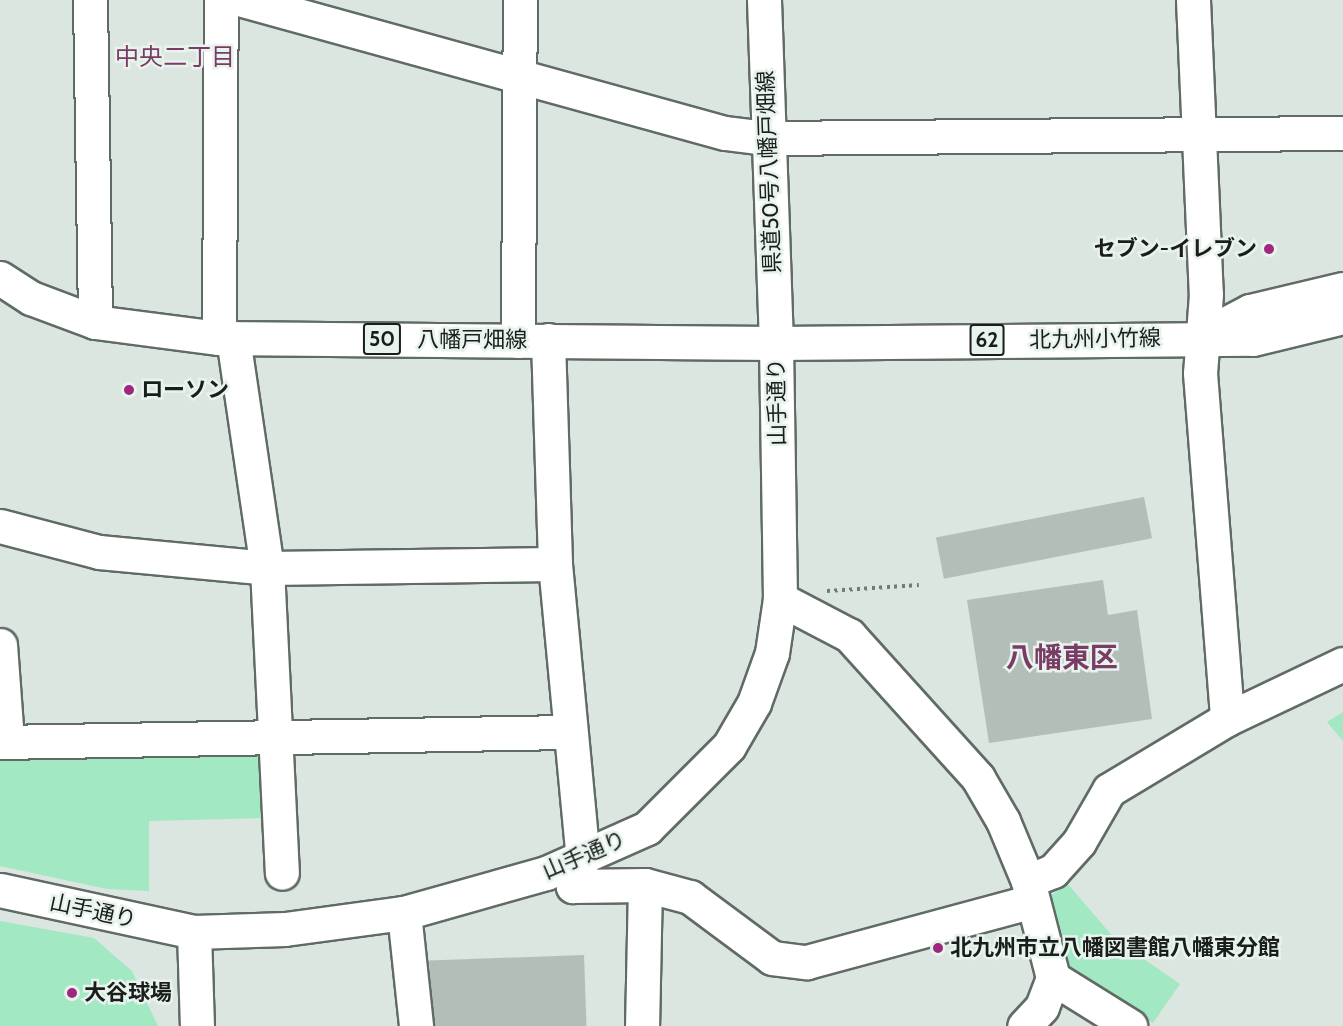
<!DOCTYPE html>
<html>
<head>
<meta charset="utf-8">
<style>
  body { margin:0 }
  #map { position:relative; width:1343px; height:1026px; overflow:hidden; background:#dbe6e0; font-family:Cabin,"Noto Sans JP",sans-serif }
  div>[style] { position:absolute }
  .green>* { inset:0; background:#a1e8c3 }
  .building>* { inset:0; background:#b4beb8; transform-origin:0 0 }
  .path>* { height:4px; margin-top:-2px; transform-origin:0; background:repeating-linear-gradient(90deg,#737a76 0 3px,transparent 0 7.5px) }
  .roads { filter:drop-shadow(2px 0 #616b65) drop-shadow(-2px 0 #616b65) drop-shadow(0 2px #616b65) drop-shadow(0 -2px #616b65) }
  .minor>* { height:33px; margin:-16.5px; padding:0 16.5px; transform-origin:16.5px; border-radius:16.5px; background:#fff }
  .major>* { height:33px; margin:-16.5px; padding:0 16.5px; transform-origin:16.5px; border-radius:16.5px; background:#fff }
  .dots>* { width:16px; height:16px; translate:-50% -50%; box-sizing:border-box; border:3px solid #e8f3ed; border-radius:50% }
  span { translate:-50% -50%; white-space:nowrap; text-align:center; line-height:1.15; -webkit-text-stroke:5px #e8f3ed; paint-order:stroke }
  .shield-label span { padding:2px 4px; background:#e8f3ed; border:2px solid; border-radius:4px; -webkit-text-stroke-width:0 }
  .shield-label { font-size:21px; color:#1a1e1b; font-weight:700 }
  .street-label { font-size:22px; color:#1a1e1b }
  .poi-label { font-size:22px; color:#1a1e1b; font-weight:700 }
  .right { translate:-100% -50%; text-align:right }
  .left { translate:0 -50%; text-align:left }
  .neighbourhood-label { font-size:24px; color:#793c65 }
  .district-label { font-size:28px; color:#793c65; font-weight:700 }
</style>
</head>
<body>
<div id="map">
  <div class="green">
    <i style="clip-path:polygon(1343px 712px,1343px 741px,1327px 722px)"></i>
    <i style="clip-path:polygon(266px 747px,267px 818px,149px 821px,149px 891px,107px 889px,0 866px,0 753px)"></i>
    <i style="clip-path:polygon(1067px 883px,1115px 939px,1180px 984px,1153px 1023px,1067px 971px,1038px 906px)"></i>
    <i style="clip-path:polygon(0 921px,94px 938px,132px 971px,158px 1026px,0 1026px)"></i>
  </div>
  <div class="building">
    <i style="left:1144px;top:497px;width:42px;height:212px;rotate:79deg"></i>
    <i style="clip-path:polygon(1103px 580px,1108px 615px,1137px 610px,1152px 719px,989px 743px,967px 600px)"></i>
    <i style="left:584px;top:955px;width:71px;height:155px;rotate:88deg"></i>
  </div>
  <div class="path">
    <i style="left:827px;top:591px;width:92px;rotate:-3.7deg"></i>
  </div>
  <div class="roads">
    <div class="minor">
      <i style="left:90px;top:0;width:322px;rotate:89.1deg"></i>
      <i style="left:243px;top:0;width:500px;rotate:15.43deg"></i>
      <i style="left:725px;top:133px;width:40px;rotate:7.1deg"></i>
      <i style="left:765px;top:138px;width:578px;rotate:-0.5deg"></i>
      <i style="left:1193px;top:0;width:294px;rotate:87.5deg"></i>
      <i style="left:1206px;top:294px;width:79px;rotate:94.3deg"></i>
      <i style="left:1200px;top:373px;width:347px;rotate:85.5deg"></i>
      <i style="left:219px;top:338px;width:338px;rotate:-89.7deg"></i>
      <i style="left:233px;top:338px;width:232px;rotate:81.6deg"></i>
      <i style="left:267px;top:568px;width:305px;rotate:87.2deg"></i>
      <i style="left:548px;top:340px;width:224px;rotate:88.2deg"></i>
      <i style="left:555px;top:564px;width:295px;rotate:84.6deg"></i>
      <i style="left:583px;top:858px;width:30px;rotate:110deg"></i>
      <i style="left:573px;top:886px;width:72px;rotate:-0.8deg"></i>
      <i style="left:645px;top:885px;width:141px;rotate:91.2deg"></i>
      <i style="left:518px;top:341px;width:341px;rotate:-89.7deg"></i>
      <i style="left:0;top:526px;width:102px;rotate:14.7deg"></i>
      <i style="left:99px;top:552px;width:169px;rotate:5.4deg"></i>
      <i style="left:267px;top:568px;width:288px;rotate:-0.8deg"></i>
      <i style="left:780px;top:599px;width:78px;rotate:27.6deg"></i>
      <i style="left:849px;top:635px;width:193px;rotate:47.9deg"></i>
      <i style="left:978px;top:778px;width:50px;rotate:59.8deg"></i>
      <i style="left:1003px;top:821px;width:65px;rotate:67.4deg"></i>
      <i style="left:1028px;top:881px;width:100px;rotate:75.5deg"></i>
      <i style="left:1053px;top:978px;width:31px;rotate:111deg"></i>
      <i style="left:1042px;top:1007px;width:26px;rotate:133deg"></i>
      <i style="left:0;top:645px;width:96px;rotate:85.8deg"></i>
      <i style="left:0;top:742px;width:567px;rotate:-1.01deg"></i>
      <i style="left:1028px;top:881px;width:27px;rotate:-22deg"></i>
      <i style="left:1053px;top:871px;width:39px;rotate:-48deg"></i>
      <i style="left:1079px;top:842px;width:60px;rotate:-60deg"></i>
      <i style="left:1109px;top:790px;width:138px;rotate:-31deg"></i>
      <i style="left:1227px;top:719px;width:128px;rotate:-25.4deg"></i>
      <i style="left:645px;top:885px;width:47px;rotate:14.9deg"></i>
      <i style="left:690px;top:897px;width:102px;rotate:36.6deg"></i>
      <i style="left:772px;top:958px;width:35px;rotate:7deg"></i>
      <i style="left:807px;top:962px;width:231px;rotate:-15.1deg"></i>
      <i style="left:0;top:890px;width:198px;rotate:12.2deg"></i>
      <i style="left:194px;top:932px;width:91px;rotate:-1.9deg"></i>
      <i style="left:285px;top:929px;width:120px;rotate:-7.7deg"></i>
      <i style="left:404px;top:913px;width:148px;rotate:-15.7deg"></i>
      <i style="left:546px;top:873px;width:111px;rotate:-24deg"></i>
      <i style="left:647px;top:828px;width:116px;rotate:-45deg"></i>
      <i style="left:729px;top:746px;width:50px;rotate:-59.8deg"></i>
      <i style="left:754px;top:703px;width:53px;rotate:-70.2deg"></i>
      <i style="left:772px;top:653px;width:55px;rotate:-81.6deg"></i>
      <i style="left:780px;top:599px;width:256px;rotate:-90.9deg"></i>
      <i style="left:404px;top:913px;width:114px;rotate:83.9deg"></i>
      <i style="left:194px;top:932px;width:94px;rotate:88.2deg"></i>
      <i style="left:1053px;top:978px;width:91px;rotate:31.9deg"></i>
    </div>
    <div class="major">
      <i style="left:764px;top:0;width:343px;rotate:88deg"></i>
      <i style="left:0;top:278px;width:37px;rotate:33deg"></i>
      <i style="left:31px;top:298px;width:68px;rotate:20.6deg"></i>
      <i style="left:95px;top:322px;width:125px;rotate:7.4deg"></i>
      <i style="left:219px;top:338px;width:557px;rotate:0.51deg"></i>
      <i style="left:776px;top:343px;width:477px;rotate:-0.5deg"></i>
      <i style="left:1253px;top:339px;width:93px;rotate:-13.7deg"></i>
      <i style="left:1204px;top:335px;width:52px;rotate:-27.6deg"></i>
      <i style="left:1250px;top:311px;width:96px;rotate:-13.3deg"></i>
    </div>
  </div>
  <div class="dots">
    <i style="left:1269px;top:249px;background:#9f2780"></i>
    <i style="left:129px;top:390px;background:#9f2780"></i>
    <i style="left:938px;top:948px;background:#9f2780"></i>
    <i style="left:72px;top:993px;background:#9f2780"></i>
  </div>
  <div class="shield-label">
    <span style="left:382px;top:339px">50</span>
    <span style="left:987px;top:340px">62</span>
  </div>
  <div class="street-label">
    <span style="left:769px;top:172px;rotate:-92deg">県道50号八幡戸畑線</span>
    <span style="left:1095px;top:339px;rotate:-1deg">北九州小竹線</span>
    <span style="left:472px;top:340px">八幡戸畑線</span>
    <span style="left:777px;top:402px;rotate:-91deg">山手通り</span>
    <span style="left:584px;top:855px;rotate:-23deg">山手通り</span>
    <span style="left:93px;top:911px;rotate:12deg">山手通り</span>
  </div>
  <div class="poi-label">
    <span class="right" style="left:1257px;top:249px">セブン-イレブン</span>
    <span class="left" style="left:141px;top:390px">ローソン</span>
    <span class="left" style="left:950px;top:948px">北九州市立八幡図書館八幡東分館</span>
    <span class="left" style="left:84px;top:993px">大谷球場</span>
  </div>
  <div class="neighbourhood-label">
    <span style="left:175px;top:57px">中央二丁目</span>
  </div>
  <div class="district-label">
    <span style="left:1062px;top:657px">八幡東区</span>
  </div>
</div>
</body>
</html>
